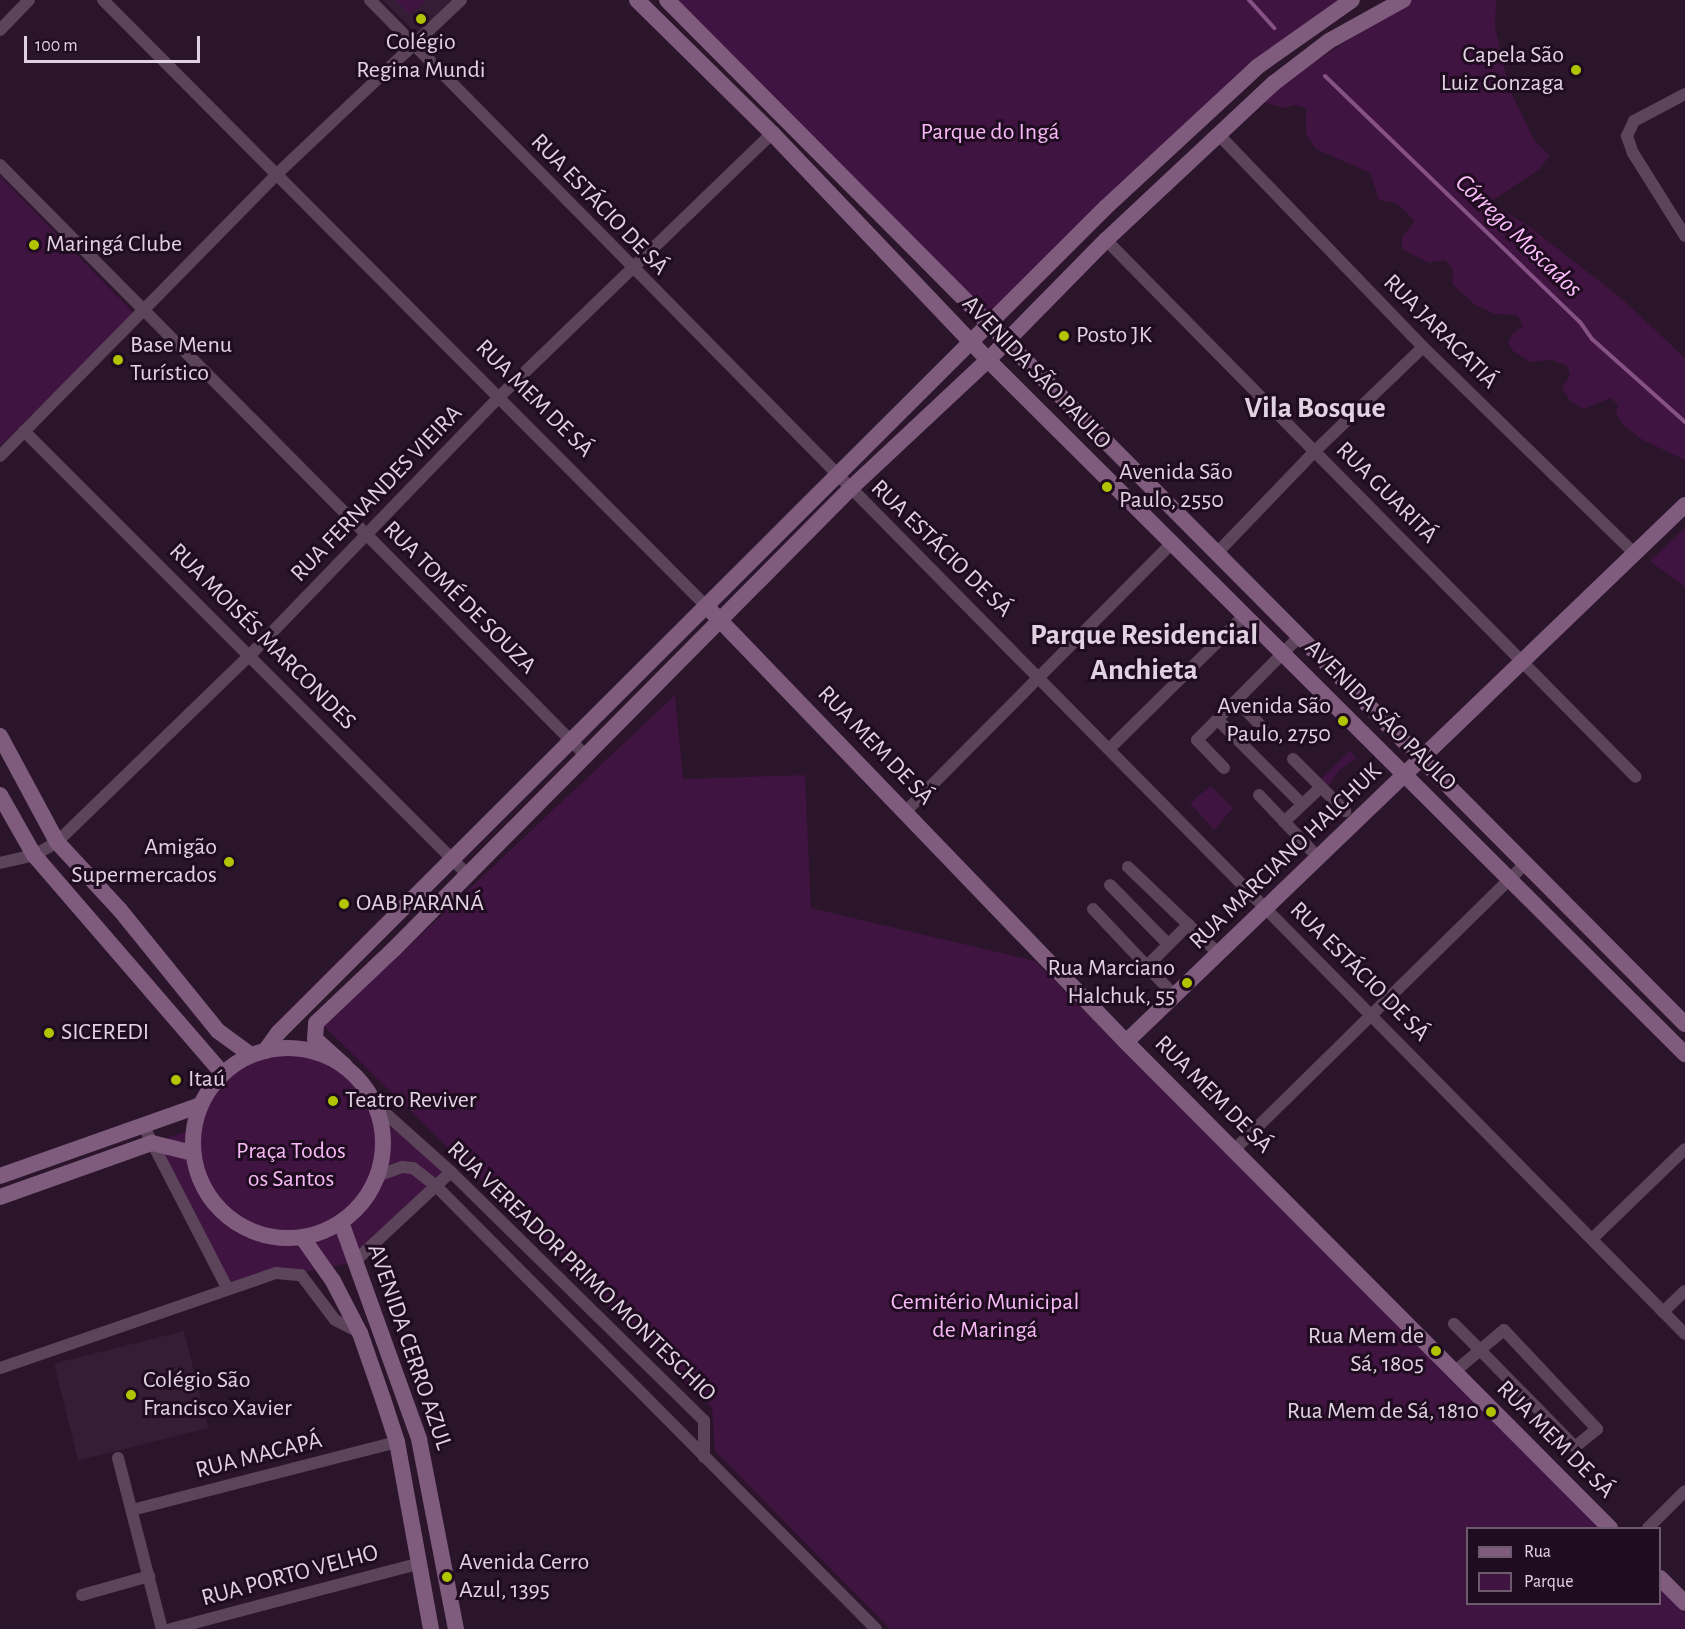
<!DOCTYPE html>
<html>
<head>
<meta charset="utf-8">
<style>
  body { margin:0 }
  #map { position:relative; width:1685px; height:1629px; overflow:hidden; background:#2a152a; font-family:"Alegreya Sans",sans-serif }
  div>[style] { position:absolute }
  .built>* { inset:0; background:#361d36; transform-origin:0 0 }
  .green>* { inset:0; background:#3f1440 }
  .stream>* { height:4px; margin:-2px; padding:0 2px; transform-origin:2px; border-radius:2px; background:#865186 }
  .street>* { height:12px; margin:-6px; padding:0 6px; transform-origin:6px; border-radius:6px; background:#5c455b }
  .secondary>* { height:16px; margin:-8px; padding:0 8px; transform-origin:8px; border-radius:8px; background:#7f5b7e }
  .secondary>.ring { margin:-8px; padding:0; box-sizing:content-box; background:none; border:16px solid #7f5b7e; border-radius:50% }
  .dots>* { width:16px; height:16px; translate:-50% -50%; box-sizing:border-box; border:3px solid #200c20; border-radius:50% }
  span { translate:-50% -50%; white-space:nowrap; text-align:center; line-height:1.15; -webkit-text-stroke:6px #200c20; paint-order:stroke }
  .poi-label { font-size:24px; color:#e0d2e0 }
  .right { translate:-100% -50%; text-align:right }
  .left { translate:0 -50%; text-align:left }
  .park-label { font-size:24px; color:#f7b9f6 }
  .street-label { font-size:24px; color:#e0d2e0 }
  .water-label { font-size:26px; color:#fcbdfb; font-style:italic }
  .district-label { font-size:30px; color:#e0d2e0; font-weight:700 }
  .legend { position:absolute; left:1466px; top:1527px; width:195px; height:78px; box-sizing:border-box; background:#200c20; border:2px solid #6d5b6d; margin:0; padding:8px 10px; list-style:none; font-size:18px; color:#e0d2e0 }
  .legend li { display:flex; align-items:center; gap:12px; height:30px }
  .legend b { width:30px; border:2px solid #6d5b6d }
  .scale { position:absolute; left:24px; top:36px; width:176px; height:27px; box-sizing:border-box; border:3px solid #e0d2e0; border-top:0; padding-left:8px; font-size:18px; line-height:21px; white-space:nowrap; color:#e0d2e0; -webkit-text-stroke:4px #200c20; paint-order:stroke }
</style>
</head>
<body>
<div id="map">
  <div class="built">
    <i style="clip-path:polygon(383px 0,459px 0,421px 38px)"></i>
    <i style="left:184px;top:1331px;width:100px;height:134px;rotate:76deg"></i>
  </div>
  <div class="green">
    <i style="clip-path:polygon(396px 0,426px 0,410px 15px)"></i>
    <i style="clip-path:polygon(673px 0,1348px 0,1305px 28px,987px 320px)"></i>
    <i style="clip-path:polygon(1409px 0,1496px 0,1495px 27px,1509px 88px,1535px 142px,1550px 155px,1540px 169px,1490px 202px,1531px 228px,1621px 298px,1685px 358px,1685px 460px,1643px 440px,1624px 426px,1616px 414px,1618px 405px,1611px 398px,1583px 409px,1570px 401px,1562px 388px,1570px 375px,1567px 366px,1552px 360px,1531px 362px,1513px 351px,1508px 343px,1513px 333px,1523px 326px,1517px 315px,1495px 314px,1475px 305px,1452px 284px,1453px 270px,1445px 260px,1429px 263px,1402px 249px,1402px 237px,1415px 221px,1396px 203px,1379px 200px,1370px 173px,1316px 149px,1306px 134px,1306px 108px,1295px 105px,1284px 108px,1257px 100px)"></i>
    <i style="clip-path:polygon(0 176px,135px 314px,0 446px)"></i>
    <i style="clip-path:polygon(1685px 528px,1685px 587px,1650px 561px)"></i>
    <i style="clip-path:polygon(675px 695px,683px 779px,805px 775px,811px 908px,1035px 961px,1600px 1528px,1468px 1528px,1468px 1604px,1660px 1604px,1660px 1589px,1685px 1614px,1685px 1629px,890px 1629px,715px 1451px,712px 1408px,324px 1026px)"></i>
    <i style="clip-path:polygon(1350px 750px,1356px 758px,1340px 770px,1327px 788px,1319px 781px)"></i>
    <i style="clip-path:polygon(1211px 786px,1233px 808px,1214px 830px,1190px 803px)"></i>
    <i style="clip-path:polygon(293px 1048px,320px 1053px,345px 1066px,362px 1083px,375px 1104px,451px 1172px,354px 1262px,227px 1288px,152px 1143px,193px 1129px,210px 1088px,233px 1065px,265px 1051px)"></i>
  </div>
  <div class="stream">
    <i style="left:1249px;top:0;width:38px;rotate:48deg"></i>
    <i style="left:1325px;top:76px;width:354px;rotate:44deg"></i>
    <i style="left:1580px;top:322px;width:21px;rotate:55deg"></i>
    <i style="left:1592px;top:339px;width:125px;rotate:41.7deg"></i>
  </div>
  <div class="street">
    <i style="left:103px;top:0;width:853px;rotate:45.14deg"></i>
    <i style="left:370px;top:0;width:1873px;rotate:45.41deg"></i>
    <i style="left:0;top:30px;width:42px;rotate:-46deg"></i>
    <i style="left:1685px;top:94px;width:58px;rotate:152.1deg"></i>
    <i style="left:1634px;top:121px;width:17px;rotate:115deg"></i>
    <i style="left:1627px;top:136px;width:18px;rotate:71deg"></i>
    <i style="left:1633px;top:153px;width:98px;rotate:57.9deg"></i>
    <i style="left:1219px;top:135px;width:294px;rotate:46.1deg"></i>
    <i style="left:1423px;top:347px;width:296px;rotate:44.3deg"></i>
    <i style="left:0;top:165px;width:829px;rotate:45.24deg"></i>
    <i style="left:1106px;top:240px;width:754px;rotate:45.38deg"></i>
    <i style="left:24px;top:431px;width:628px;rotate:45deg"></i>
    <i style="left:0;top:456px;width:397px;rotate:-45.5deg"></i>
    <i style="left:278px;top:173px;width:252px;rotate:-43.4deg"></i>
    <i style="left:1216px;top:554px;width:143px;rotate:-46.1deg"></i>
    <i style="left:1315px;top:451px;width:150px;rotate:-43.9deg"></i>
    <i style="left:1237px;top:701px;width:37px;rotate:46deg"></i>
    <i style="left:1218px;top:720px;width:119px;rotate:45deg"></i>
    <i style="left:1110px;top:748px;width:188px;rotate:-44.6deg"></i>
    <i style="left:1293px;top:759px;width:74px;rotate:45deg"></i>
    <i style="left:1224px;top:768px;width:39px;rotate:-134deg"></i>
    <i style="left:1197px;top:740px;width:146px;rotate:-45.3deg"></i>
    <i style="left:1259px;top:795px;width:77px;rotate:46.6deg"></i>
    <i style="left:905px;top:812px;width:379px;rotate:-45.2deg"></i>
    <i style="left:1284px;top:822px;width:51px;rotate:-43.4deg"></i>
    <i style="left:0;top:863px;width:35px;rotate:-13deg"></i>
    <i style="left:34px;top:855px;width:26px;rotate:-29deg"></i>
    <i style="left:57px;top:842px;width:270px;rotate:-44.1deg"></i>
    <i style="left:251px;top:654px;width:356px;rotate:-46deg"></i>
    <i style="left:498px;top:398px;width:381px;rotate:-44deg"></i>
    <i style="left:1128px;top:867px;width:126px;rotate:43.7deg"></i>
    <i style="left:1110px;top:885px;width:83px;rotate:45.5deg"></i>
    <i style="left:1093px;top:909px;width:120px;rotate:46.7deg"></i>
    <i style="left:1147px;top:966px;width:59px;rotate:-45deg"></i>
    <i style="left:375px;top:1104px;width:102px;rotate:41.8deg"></i>
    <i style="left:451px;top:1172px;width:355px;rotate:44.5deg"></i>
    <i style="left:704px;top:1421px;width:36px;rotate:90deg"></i>
    <i style="left:143px;top:1125px;width:183px;rotate:62.7deg"></i>
    <i style="left:1235px;top:1149px;width:408px;rotate:-44.5deg"></i>
    <i style="left:377px;top:1176px;width:27px;rotate:-20deg"></i>
    <i style="left:402px;top:1167px;width:11px;rotate:5deg"></i>
    <i style="left:413px;top:1168px;width:28px;rotate:38deg"></i>
    <i style="left:435px;top:1185px;width:626px;rotate:45.19deg"></i>
    <i style="left:1592px;top:1239px;width:129px;rotate:-44.1deg"></i>
    <i style="left:354px;top:1262px;width:132px;rotate:-42.9deg"></i>
    <i style="left:1663px;top:1312px;width:30px;rotate:-44deg"></i>
    <i style="left:0;top:1368px;width:292px;rotate:-19deg"></i>
    <i style="left:276px;top:1273px;width:25px;rotate:5deg"></i>
    <i style="left:301px;top:1275px;width:56px;rotate:52.9deg"></i>
    <i style="left:335px;top:1320px;width:28px;rotate:27deg"></i>
    <i style="left:1454px;top:1372px;width:34px;rotate:-40deg"></i>
    <i style="left:1480px;top:1350px;width:31px;rotate:-40deg"></i>
    <i style="left:1504px;top:1330px;width:136px;rotate:46.8deg"></i>
    <i style="left:1597px;top:1429px;width:28px;rotate:141deg"></i>
    <i style="left:1575px;top:1447px;width:136px;rotate:-134.4deg"></i>
    <i style="left:1480px;top:1350px;width:37px;rotate:-135deg"></i>
    <i style="left:118px;top:1458px;width:177px;rotate:75.6deg"></i>
    <i style="left:132px;top:1510px;width:274px;rotate:-14.4deg"></i>
    <i style="left:1648px;top:1528px;width:52px;rotate:-45deg"></i>
    <i style="left:82px;top:1595px;width:70px;rotate:-15.8deg"></i>
    <i style="left:171px;top:1629px;width:258px;rotate:-14.8deg"></i>
  </div>
  <div class="secondary">
    <i style="left:637px;top:0;width:190px;rotate:44.6deg"></i>
    <i style="left:772px;top:133px;width:313px;rotate:46.4deg"></i>
    <i style="left:988px;top:360px;width:984px;rotate:44.88deg"></i>
    <i style="left:667px;top:0;width:1444px;rotate:45.17deg"></i>
    <i style="left:712px;top:612px;width:597px;rotate:46.09deg"></i>
    <i style="left:1126px;top:1042px;width:686px;rotate:45.12deg"></i>
    <i style="left:0;top:736px;width:120px;rotate:61.7deg"></i>
    <i style="left:57px;top:842px;width:93px;rotate:47.2deg"></i>
    <i style="left:120px;top:910px;width:156px;rotate:51deg"></i>
    <i style="left:218px;top:1031px;width:41px;rotate:36deg"></i>
    <i style="left:0;top:795px;width:69px;rotate:60.5deg"></i>
    <i style="left:34px;top:855px;width:288px;rotate:49.2deg"></i>
    <i style="left:1126px;top:1042px;width:775px;rotate:-43.85deg"></i>
    <i class="ring" style="left:193px;top:1048px;width:174px;height:174px"></i>
    <i style="left:265px;top:1051px;width:22px;rotate:-54deg"></i>
    <i style="left:278px;top:1033px;width:1168px;rotate:-44.93deg"></i>
    <i style="left:1105px;top:208px;width:207px;rotate:-42.8deg"></i>
    <i style="left:1257px;top:67px;width:116px;rotate:-35.2deg"></i>
    <i style="left:345px;top:1066px;width:40px;rotate:-138deg"></i>
    <i style="left:315px;top:1039px;width:16px;rotate:-86deg"></i>
    <i style="left:316px;top:1023px;width:108px;rotate:-43.5deg"></i>
    <i style="left:394px;top:949px;width:648px;rotate:-45.25deg"></i>
    <i style="left:850px;top:489px;width:189px;rotate:-43.1deg"></i>
    <i style="left:988px;top:360px;width:168px;rotate:-45.5deg"></i>
    <i style="left:1106px;top:240px;width:230px;rotate:-43.1deg"></i>
    <i style="left:1274px;top:83px;width:69px;rotate:-37.4deg"></i>
    <i style="left:1329px;top:41px;width:85px;rotate:-29deg"></i>
    <i style="left:0;top:1176px;width:212px;rotate:-19.5deg"></i>
    <i style="left:0;top:1197px;width:161px;rotate:-19.6deg"></i>
    <i style="left:152px;top:1143px;width:42px;rotate:13.7deg"></i>
    <i style="left:341px;top:1222px;width:231px;rotate:70.2deg"></i>
    <i style="left:419px;top:1439px;width:194px;rotate:79deg"></i>
    <i style="left:302px;top:1237px;width:54px;rotate:54.8deg"></i>
    <i style="left:333px;top:1281px;width:59px;rotate:62.6deg"></i>
    <i style="left:360px;top:1333px;width:70px;rotate:70.8deg"></i>
    <i style="left:383px;top:1399px;width:45px;rotate:72deg"></i>
    <i style="left:397px;top:1442px;width:190px;rotate:79.7deg"></i>
    <i style="left:1660px;top:1578px;width:35px;rotate:45deg"></i>
  </div>
  <div class="dots">
    <i style="left:421px;top:19px;background:#b0c500"></i>
    <i style="left:1576px;top:70px;background:#b0c500"></i>
    <i style="left:34px;top:245px;background:#b0c500"></i>
    <i style="left:1064px;top:336px;background:#b0c500"></i>
    <i style="left:118px;top:360px;background:#b0c500"></i>
    <i style="left:1107px;top:487px;background:#b0c500"></i>
    <i style="left:1343px;top:721px;background:#b0c500"></i>
    <i style="left:229px;top:862px;background:#b0c500"></i>
    <i style="left:344px;top:904px;background:#b0c500"></i>
    <i style="left:1187px;top:983px;background:#b0c500"></i>
    <i style="left:49px;top:1033px;background:#b0c500"></i>
    <i style="left:176px;top:1080px;background:#b0c500"></i>
    <i style="left:333px;top:1101px;background:#b0c500"></i>
    <i style="left:1436px;top:1351px;background:#b0c500"></i>
    <i style="left:131px;top:1395px;background:#b0c500"></i>
    <i style="left:1491px;top:1412px;background:#b0c500"></i>
    <i style="left:447px;top:1577px;background:#b0c500"></i>
  </div>
  <div class="poi-label">
    <span style="left:421px;top:57px">Colégio<br>Regina Mundi</span>
    <span class="right" style="left:1564px;top:70px">Capela São<br>Luiz Gonzaga</span>
    <span class="left" style="left:46px;top:245px">Maringá Clube</span>
    <span class="left" style="left:1076px;top:336px">Posto JK</span>
    <span class="left" style="left:130px;top:360px">Base Menu<br>Turístico</span>
    <span class="left" style="left:1119px;top:487px">Avenida São<br>Paulo, 2550</span>
    <span class="right" style="left:1331px;top:721px">Avenida São<br>Paulo, 2750</span>
    <span class="right" style="left:217px;top:862px">Amigão<br>Supermercados</span>
    <span class="left" style="left:356px;top:904px">OAB PARANÁ</span>
    <span class="right" style="left:1175px;top:983px">Rua Marciano<br>Halchuk, 55</span>
    <span class="left" style="left:61px;top:1033px">SICEREDI</span>
    <span class="left" style="left:188px;top:1080px">Itaú</span>
    <span class="left" style="left:345px;top:1101px">Teatro Reviver</span>
    <span class="right" style="left:1424px;top:1351px">Rua Mem de<br>Sá, 1805</span>
    <span class="left" style="left:143px;top:1395px">Colégio São<br>Francisco Xavier</span>
    <span class="right" style="left:1479px;top:1412px">Rua Mem de Sá, 1810</span>
    <span class="left" style="left:459px;top:1577px">Avenida Cerro<br>Azul, 1395</span>
  </div>
  <div class="park-label">
    <span style="left:990px;top:133px">Parque do Ingá</span>
    <span style="left:291px;top:1166px">Praça Todos<br>os Santos</span>
    <span style="left:985px;top:1317px">Cemitério Municipal<br>de Maringá</span>
  </div>
  <div class="street-label">
    <span style="left:599px;top:205px;rotate:46deg">RUA ESTÁCIO DE SÁ</span>
    <span style="left:1440px;top:332px;rotate:45deg">RUA JARACATIÁ</span>
    <span style="left:1036px;top:373px;rotate:46deg">AVENIDA SÃO PAULO</span>
    <span style="left:534px;top:399px;rotate:45deg">RUA MEM DE SÁ</span>
    <span style="left:1386px;top:493px;rotate:45deg">RUA GUARITÁ</span>
    <span style="left:377px;top:494px;rotate:-46deg">RUA FERNANDES VIEIRA</span>
    <span style="left:941px;top:549px;rotate:44deg">RUA ESTÁCIO DE SÁ</span>
    <span style="left:459px;top:598px;rotate:45deg">RUA TOMÉ DE SOUZA</span>
    <span style="left:262px;top:637px;rotate:45deg">RUA MOISÉS MARCONDES</span>
    <span style="left:1380px;top:716px;rotate:45deg">AVENIDA SÃO PAULO</span>
    <span style="left:875px;top:746px;rotate:46deg">RUA MEM DE SÁ</span>
    <span style="left:1286px;top:857px;rotate:-44deg">RUA MARCIANO HALCHUK</span>
    <span style="left:1359px;top:972px;rotate:45deg">RUA ESTÁCIO DE SÁ</span>
    <span style="left:1213px;top:1095px;rotate:45deg">RUA MEM DE SÁ</span>
    <span style="left:581px;top:1272px;rotate:44deg">RUA VEREADOR PRIMO MONTESCHIO</span>
    <span style="left:409px;top:1347px;rotate:71deg">AVENIDA CERRO AZUL</span>
    <span style="left:1555px;top:1440px;rotate:45deg">RUA MEM DE SÁ</span>
    <span style="left:259px;top:1456px;rotate:-14deg">RUA MACAPÁ</span>
    <span style="left:290px;top:1576px;rotate:-15deg">RUA PORTO VELHO</span>
  </div>
  <div class="water-label">
    <span style="left:1518px;top:236px;rotate:44deg">Córrego Moscados</span>
  </div>
  <div class="district-label">
    <span style="left:1315px;top:408px">Vila Bosque</span>
    <span style="left:1144px;top:652px">Parque Residencial<br>Anchieta</span>
  </div>
  <ul class="legend">
  <li><b style="height:8px;background:#7f5b7e"></b>Rua</li>
  <li><b style="height:16px;background:#3f1440"></b>Parque</li>
  </ul>
  <div class="scale">100 m</div>
</div>
</body>
</html>
